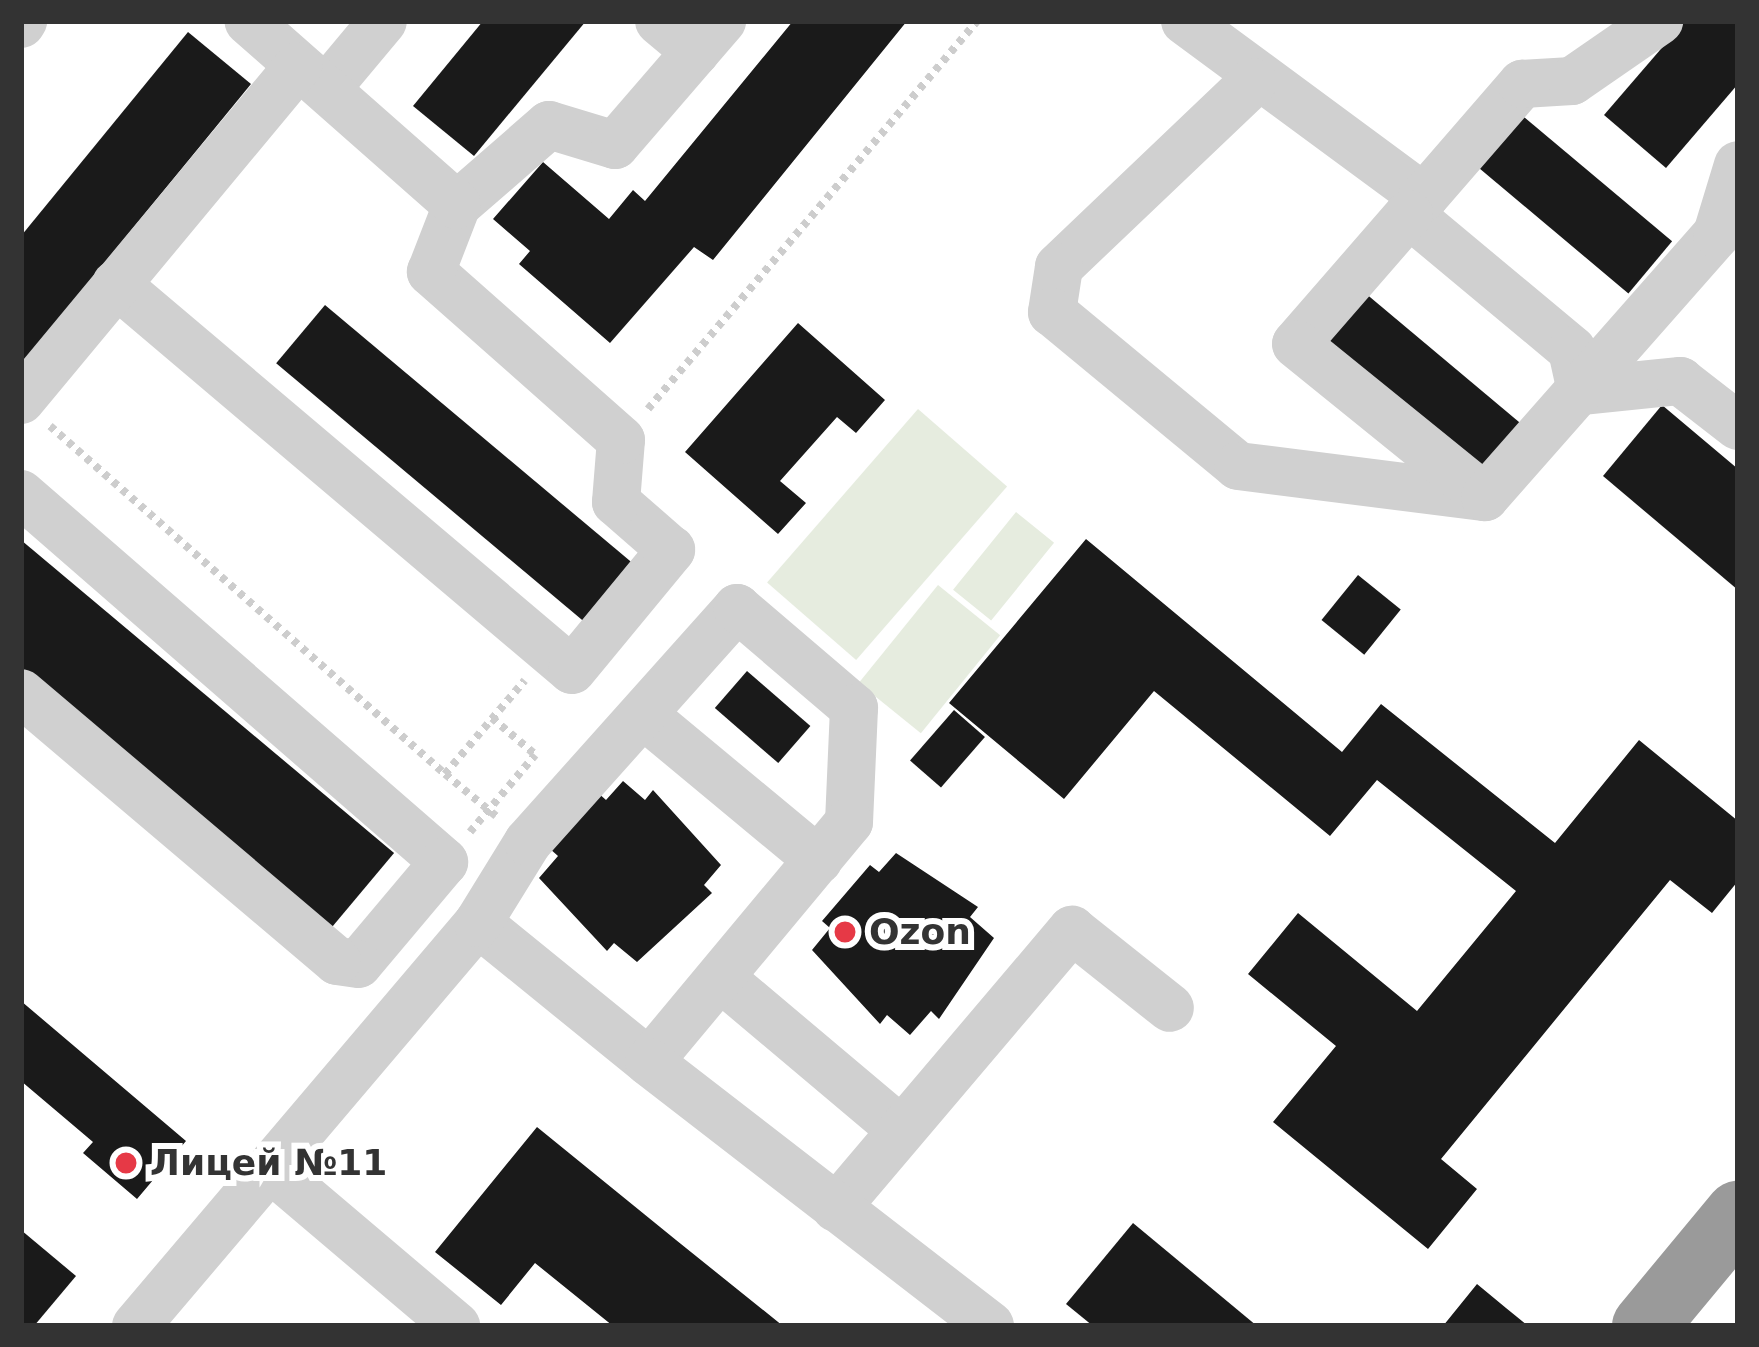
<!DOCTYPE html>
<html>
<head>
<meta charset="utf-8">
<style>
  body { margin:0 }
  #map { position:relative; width:1759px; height:1347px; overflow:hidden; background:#fff; font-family:"DejaVu Sans",sans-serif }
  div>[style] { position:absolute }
  .green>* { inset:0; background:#e6ecdf; transform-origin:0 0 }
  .building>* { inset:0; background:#1a1a1a; transform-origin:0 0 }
  .path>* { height:8px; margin-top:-4px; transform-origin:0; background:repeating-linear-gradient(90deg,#cdcdcd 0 6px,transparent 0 12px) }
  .minor>* { height:48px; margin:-24px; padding:0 24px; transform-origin:24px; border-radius:24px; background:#d0d0d0 }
  .highway>* { height:66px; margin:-33px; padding:0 33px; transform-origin:33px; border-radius:33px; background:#9a9a9a }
  .dots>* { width:33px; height:33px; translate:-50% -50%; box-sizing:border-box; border:6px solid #fff; border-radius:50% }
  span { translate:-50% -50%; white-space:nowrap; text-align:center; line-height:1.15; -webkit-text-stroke:12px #fff; paint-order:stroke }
  .poi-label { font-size:36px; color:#333; font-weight:700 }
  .left { translate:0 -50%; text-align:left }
  .frame { position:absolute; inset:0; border:24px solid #333; pointer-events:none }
</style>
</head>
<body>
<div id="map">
  <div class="green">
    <i style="left:918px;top:409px;width:118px;height:230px;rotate:41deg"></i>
    <i style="left:1016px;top:512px;width:49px;height:100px;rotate:39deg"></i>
    <i style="left:938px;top:585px;width:80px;height:126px;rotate:39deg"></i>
  </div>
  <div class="building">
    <i style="clip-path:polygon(483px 21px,586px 21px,474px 156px,413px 106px)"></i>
    <i style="clip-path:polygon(793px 21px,907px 21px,713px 260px,694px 247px,610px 343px,519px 264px,530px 251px,493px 219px,543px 162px,609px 219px,633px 190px,645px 201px)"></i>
    <i style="clip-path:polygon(1685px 21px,1738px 21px,1738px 84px,1666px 168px,1604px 115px)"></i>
    <i style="clip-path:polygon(188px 32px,251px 84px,21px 365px,21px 236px)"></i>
    <i style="left:1512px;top:107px;width:209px;height:68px;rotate:40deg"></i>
    <i style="left:1358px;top:287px;width:216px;height:66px;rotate:40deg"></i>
    <i style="left:325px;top:305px;width:408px;height:76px;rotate:40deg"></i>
    <i style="clip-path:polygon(798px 323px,885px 400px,856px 433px,837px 417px,780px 481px,806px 503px,778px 534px,685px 452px)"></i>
    <i style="clip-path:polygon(1662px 405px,1738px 469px,1738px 590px,1603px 476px)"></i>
    <i style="clip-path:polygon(1086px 539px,1342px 752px,1381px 704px,1555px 843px,1639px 740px,1738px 821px,1738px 881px,1712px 913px,1670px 880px,1441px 1159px,1477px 1189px,1428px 1249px,1273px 1122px,1336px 1046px,1248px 974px,1298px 913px,1417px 1011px,1516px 891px,1377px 780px,1330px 836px,1154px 691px,1064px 799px,949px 703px)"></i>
    <i style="left:21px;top:540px;width:487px;height:102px;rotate:40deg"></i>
    <i style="left:1358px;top:575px;width:55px;height:58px;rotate:39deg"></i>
    <i style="left:747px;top:671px;width:84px;height:49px;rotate:41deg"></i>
    <i style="left:954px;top:710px;width:41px;height:67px;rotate:41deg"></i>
    <i style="clip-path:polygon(623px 781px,645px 800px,653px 790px,721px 865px,704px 885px,712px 893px,637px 962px,614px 943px,607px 951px,539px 878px,558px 856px,549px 848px,597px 792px,606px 800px)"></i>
    <i style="clip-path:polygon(896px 853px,978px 907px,970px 917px,994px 938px,939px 1019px,931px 1011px,910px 1035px,887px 1015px,880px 1024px,812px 950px,830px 928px,822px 921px,870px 865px,879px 872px)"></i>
    <i style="clip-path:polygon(21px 1001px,186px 1141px,137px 1199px,83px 1153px,93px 1142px,21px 1081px)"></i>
    <i style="clip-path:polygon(537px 1127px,676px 1240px,783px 1326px,613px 1326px,535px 1263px,501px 1305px,435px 1252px)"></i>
    <i style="clip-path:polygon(1133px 1223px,1257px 1326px,1093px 1326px,1066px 1304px)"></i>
    <i style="clip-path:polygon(21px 1230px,76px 1276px,34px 1326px,21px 1326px)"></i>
    <i style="clip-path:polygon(1477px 1284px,1506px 1308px,1528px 1326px,1443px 1326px)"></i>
  </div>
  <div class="path">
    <i style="left:648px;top:409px;width:509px;rotate:-49.7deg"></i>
    <i style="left:50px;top:426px;width:526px;rotate:41.38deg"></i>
    <i style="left:492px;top:718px;width:59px;rotate:40.2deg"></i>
    <i style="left:496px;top:816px;width:66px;rotate:-140.5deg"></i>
    <i style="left:445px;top:774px;width:123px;rotate:-49.6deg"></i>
    <i style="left:470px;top:832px;width:101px;rotate:-49.8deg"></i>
  </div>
  <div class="minor">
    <i style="left:659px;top:21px;width:48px;rotate:40deg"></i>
    <i style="left:1185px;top:21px;width:297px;rotate:36.4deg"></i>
    <i style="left:1424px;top:197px;width:23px;rotate:131deg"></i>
    <i style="left:1409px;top:214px;width:212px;rotate:39.8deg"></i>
    <i style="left:1572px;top:350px;width:42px;rotate:77.6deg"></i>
    <i style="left:1581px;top:391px;width:100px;rotate:-5.8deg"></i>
    <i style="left:1680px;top:381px;width:73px;rotate:37.8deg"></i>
    <i style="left:21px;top:24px;width:4px;rotate:-56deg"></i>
    <i style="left:1253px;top:82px;width:268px;rotate:136.4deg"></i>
    <i style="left:1059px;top:267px;width:46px;rotate:98.8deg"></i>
    <i style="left:1052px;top:312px;width:241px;rotate:39.6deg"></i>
    <i style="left:1238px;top:466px;width:249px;rotate:7.2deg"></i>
    <i style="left:327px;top:88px;width:87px;rotate:-50.1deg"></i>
    <i style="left:1424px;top:197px;width:150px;rotate:-49.1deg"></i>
    <i style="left:1522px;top:84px;width:50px;rotate:-3.4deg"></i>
    <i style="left:1572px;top:81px;width:106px;rotate:-34.6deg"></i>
    <i style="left:457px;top:205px;width:122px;rotate:-41deg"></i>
    <i style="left:549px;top:125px;width:69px;rotate:16.9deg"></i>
    <i style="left:615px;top:145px;width:164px;rotate:-49.2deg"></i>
    <i style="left:1409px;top:214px;width:172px;rotate:131deg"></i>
    <i style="left:1296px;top:344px;width:243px;rotate:39deg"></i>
    <i style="left:1485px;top:497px;width:351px;rotate:-48.6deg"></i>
    <i style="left:1717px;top:234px;width:72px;rotate:-73.1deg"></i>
    <i style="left:116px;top:284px;width:597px;rotate:40.25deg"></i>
    <i style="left:572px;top:670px;width:156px;rotate:-50.5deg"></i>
    <i style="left:671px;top:550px;width:73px;rotate:-138.9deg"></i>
    <i style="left:616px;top:502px;width:62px;rotate:-85.4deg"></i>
    <i style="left:621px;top:440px;width:254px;rotate:-138.5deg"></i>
    <i style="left:431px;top:272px;width:72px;rotate:-68.8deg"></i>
    <i style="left:457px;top:205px;width:278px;rotate:-138.6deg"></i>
    <i style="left:21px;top:400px;width:434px;rotate:-50.3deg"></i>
    <i style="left:21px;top:494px;width:561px;rotate:41.02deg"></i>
    <i style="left:444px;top:862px;width:133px;rotate:130.1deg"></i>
    <i style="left:358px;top:964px;width:21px;rotate:-172deg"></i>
    <i style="left:337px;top:961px;width:414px;rotate:-139.7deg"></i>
    <i style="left:646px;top:717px;width:224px;rotate:39.7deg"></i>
    <i style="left:478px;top:923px;width:220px;rotate:39.1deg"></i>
    <i style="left:722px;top:979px;width:233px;rotate:40.1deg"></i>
    <i style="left:271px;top:1169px;width:243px;rotate:40.3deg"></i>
    <i style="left:836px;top:1208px;width:365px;rotate:-49.7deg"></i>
    <i style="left:1072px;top:930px;width:125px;rotate:38.5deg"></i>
    <i style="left:136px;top:1326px;width:529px;rotate:-49.68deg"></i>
    <i style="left:478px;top:923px;width:95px;rotate:-58.3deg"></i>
    <i style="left:528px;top:842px;width:314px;rotate:-48.2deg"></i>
    <i style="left:737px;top:608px;width:154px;rotate:40.5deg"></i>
    <i style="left:854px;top:708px;width:114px;rotate:92.5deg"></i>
    <i style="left:849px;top:822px;width:312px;rotate:129.8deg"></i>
    <i style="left:649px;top:1062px;width:431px;rotate:37.7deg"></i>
  </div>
  <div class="highway">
    <i style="left:1645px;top:1326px;width:146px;rotate:-50.3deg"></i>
  </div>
  <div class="dots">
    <i style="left:845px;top:932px;background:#e63946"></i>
    <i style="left:126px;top:1163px;background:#e63946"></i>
  </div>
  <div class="poi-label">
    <span class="left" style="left:869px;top:932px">Ozon</span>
    <span class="left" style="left:150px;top:1163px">Лицей №11</span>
  </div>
  <div class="frame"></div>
</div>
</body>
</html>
